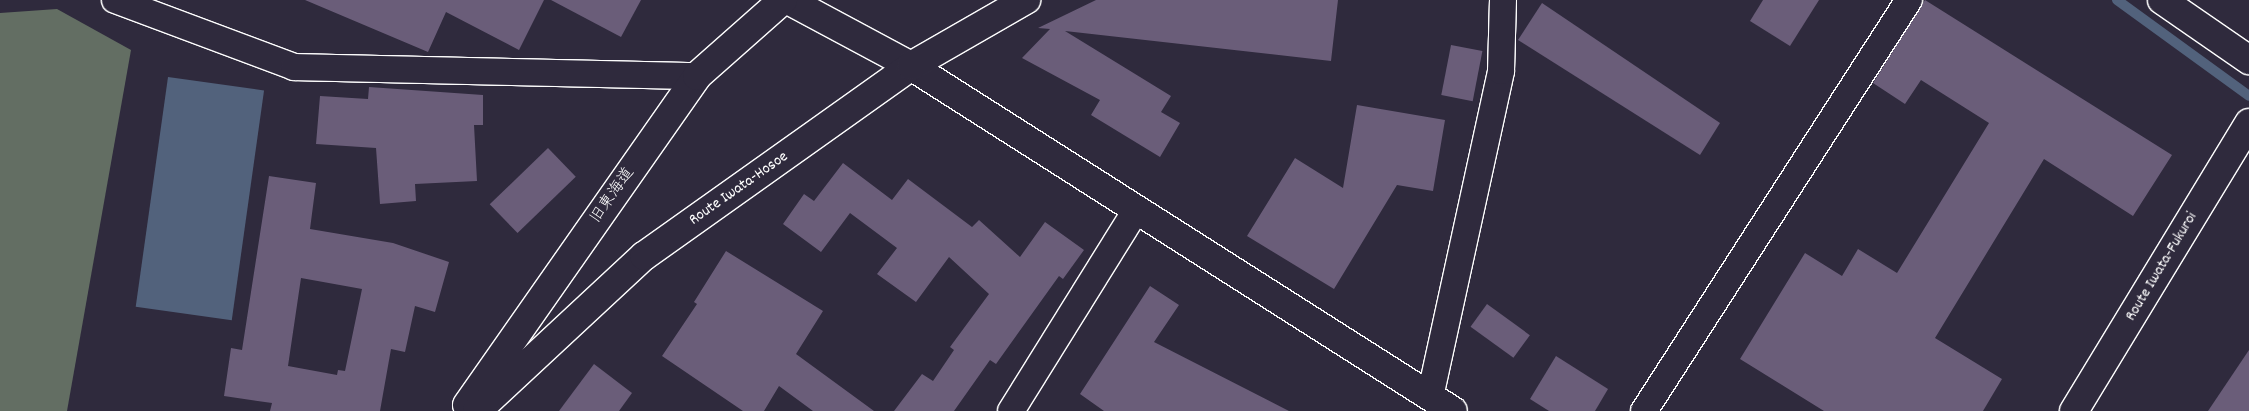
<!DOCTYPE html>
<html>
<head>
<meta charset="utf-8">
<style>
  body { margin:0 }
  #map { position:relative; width:2249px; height:411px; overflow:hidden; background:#2f2a3d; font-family:Dekko,"Klee One",sans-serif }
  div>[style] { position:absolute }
  .green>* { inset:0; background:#636e63 }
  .water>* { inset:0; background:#52627c; transform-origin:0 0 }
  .stream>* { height:10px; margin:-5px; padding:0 5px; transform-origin:5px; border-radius:5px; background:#52627c }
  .building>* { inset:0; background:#6a5d79; transform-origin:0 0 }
  .roads { filter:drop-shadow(1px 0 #fff) drop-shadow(-1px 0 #fff) drop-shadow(0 1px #fff) drop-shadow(0 -1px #fff) }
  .street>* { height:26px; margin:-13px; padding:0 13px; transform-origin:13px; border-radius:13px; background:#2f2a3d }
  .secondary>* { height:28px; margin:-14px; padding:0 14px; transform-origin:14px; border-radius:14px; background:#2f2a3d }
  span { translate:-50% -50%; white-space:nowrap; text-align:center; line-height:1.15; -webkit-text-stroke:4.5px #2f2a3d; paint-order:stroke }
  .street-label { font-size:16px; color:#fff }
</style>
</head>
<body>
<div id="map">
  <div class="green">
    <i style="clip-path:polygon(57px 9px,131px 50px,67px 411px,0 411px,0 13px)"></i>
  </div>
  <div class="water">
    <i style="left:168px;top:77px;width:97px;height:232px;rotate:8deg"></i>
  </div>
  <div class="stream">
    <i style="left:2117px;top:0;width:163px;rotate:36deg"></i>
  </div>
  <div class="building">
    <i style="clip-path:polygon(305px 0,544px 0,519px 50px,446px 12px,428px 52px)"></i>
    <i style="clip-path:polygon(551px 0,641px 0,621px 37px)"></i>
    <i style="clip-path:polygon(1096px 0,1338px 0,1331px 61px,1065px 31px,1171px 96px,1161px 112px,1180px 123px,1160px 157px,1091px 115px,1100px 100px,1022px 58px,1050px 29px,1038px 28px)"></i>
    <i style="clip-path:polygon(1763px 0,1819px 0,1790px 46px,1750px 21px)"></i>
    <i style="clip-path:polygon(1925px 0,2172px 155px,2133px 216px,2044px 159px,1935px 338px,2002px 379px,1983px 411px,1824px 411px,1740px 359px,1805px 253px,1842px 276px,1858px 249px,1897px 273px,1989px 123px,1921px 80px,1905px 104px,1873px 83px)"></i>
    <i style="clip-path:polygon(1542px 3px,1720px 123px,1700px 155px,1518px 40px)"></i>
    <i style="left:1451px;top:45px;width:32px;height:51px;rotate:11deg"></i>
    <i style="clip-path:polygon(369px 87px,483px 95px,483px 125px,474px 125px,477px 181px,415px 184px,416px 201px,380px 204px,376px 148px,316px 144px,320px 96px,368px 99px)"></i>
    <i style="clip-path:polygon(1357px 105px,1445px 120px,1433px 191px,1397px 185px,1334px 289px,1247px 236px,1295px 158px,1343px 188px)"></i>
    <i style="left:548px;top:148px;width:40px;height:81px;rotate:46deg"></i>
    <i style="clip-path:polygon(843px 163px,892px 200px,908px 179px,972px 227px,979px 220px,1020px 257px,1045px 222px,1084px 250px,1063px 279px,1059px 276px,996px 364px,990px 360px,954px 411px,894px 411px,922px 374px,933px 381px,954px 350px,950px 347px,989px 294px,949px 257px,916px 302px,877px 274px,897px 248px,850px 213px,821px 252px,783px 224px,804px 194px,814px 201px)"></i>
    <i style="clip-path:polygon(evenodd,269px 176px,316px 183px,310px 229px,393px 243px,449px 262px,435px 312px,415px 306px,405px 352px,391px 349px,380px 411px,270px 411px,272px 403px,224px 396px,231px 348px,242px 350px,269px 176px,301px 278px,362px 289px,345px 371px,338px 370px,337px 375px,288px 366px,301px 278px)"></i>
    <i style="clip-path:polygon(726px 251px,823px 311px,796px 354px,874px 411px,813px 411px,779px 386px,764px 411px,743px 411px,662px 356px,697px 304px,694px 302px)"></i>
    <i style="clip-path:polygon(1150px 286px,1179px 305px,1154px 342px,1289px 411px,1104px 411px,1080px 394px)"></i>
    <i style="left:1487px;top:304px;width:53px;height:28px;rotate:36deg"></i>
    <i style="clip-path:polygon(2249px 350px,2249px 411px,2208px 411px)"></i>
    <i style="clip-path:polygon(1556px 356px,1608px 389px,1595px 411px,1549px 411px,1530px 399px)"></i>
    <i style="clip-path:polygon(594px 364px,632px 393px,619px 411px,559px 411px)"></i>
  </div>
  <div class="roads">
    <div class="street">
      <i style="left:115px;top:0;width:191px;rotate:20.5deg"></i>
      <i style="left:294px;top:67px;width:403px;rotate:1.3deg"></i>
      <i style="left:1430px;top:397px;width:334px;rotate:-77.7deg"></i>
      <i style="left:1501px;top:71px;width:71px;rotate:-88.4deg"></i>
      <i style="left:1011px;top:411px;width:234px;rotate:-58.1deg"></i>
      <i style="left:1644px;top:411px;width:489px;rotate:-57.2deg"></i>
    </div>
    <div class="secondary">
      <i style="left:788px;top:0;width:140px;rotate:28.2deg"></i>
      <i style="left:911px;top:66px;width:642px;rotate:32.48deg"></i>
      <i style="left:2162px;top:0;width:106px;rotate:34.6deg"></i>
      <i style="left:467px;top:405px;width:401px;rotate:-55deg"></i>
      <i style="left:697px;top:76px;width:115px;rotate:-41.5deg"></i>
      <i style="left:477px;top:411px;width:228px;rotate:-42.9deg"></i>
      <i style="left:644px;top:256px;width:328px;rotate:-35.4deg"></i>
      <i style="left:911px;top:66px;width:133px;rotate:-29.9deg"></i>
      <i style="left:2074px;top:411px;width:337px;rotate:-58.7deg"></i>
    </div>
  </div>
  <div class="street-label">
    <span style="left:739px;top:189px;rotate:-35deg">Route Iwata-Hosoe</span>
    <span style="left:613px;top:196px;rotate:-55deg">旧東海道</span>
    <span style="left:2162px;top:267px;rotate:-59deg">Route Iwata-Fukuroi</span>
  </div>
</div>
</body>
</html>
